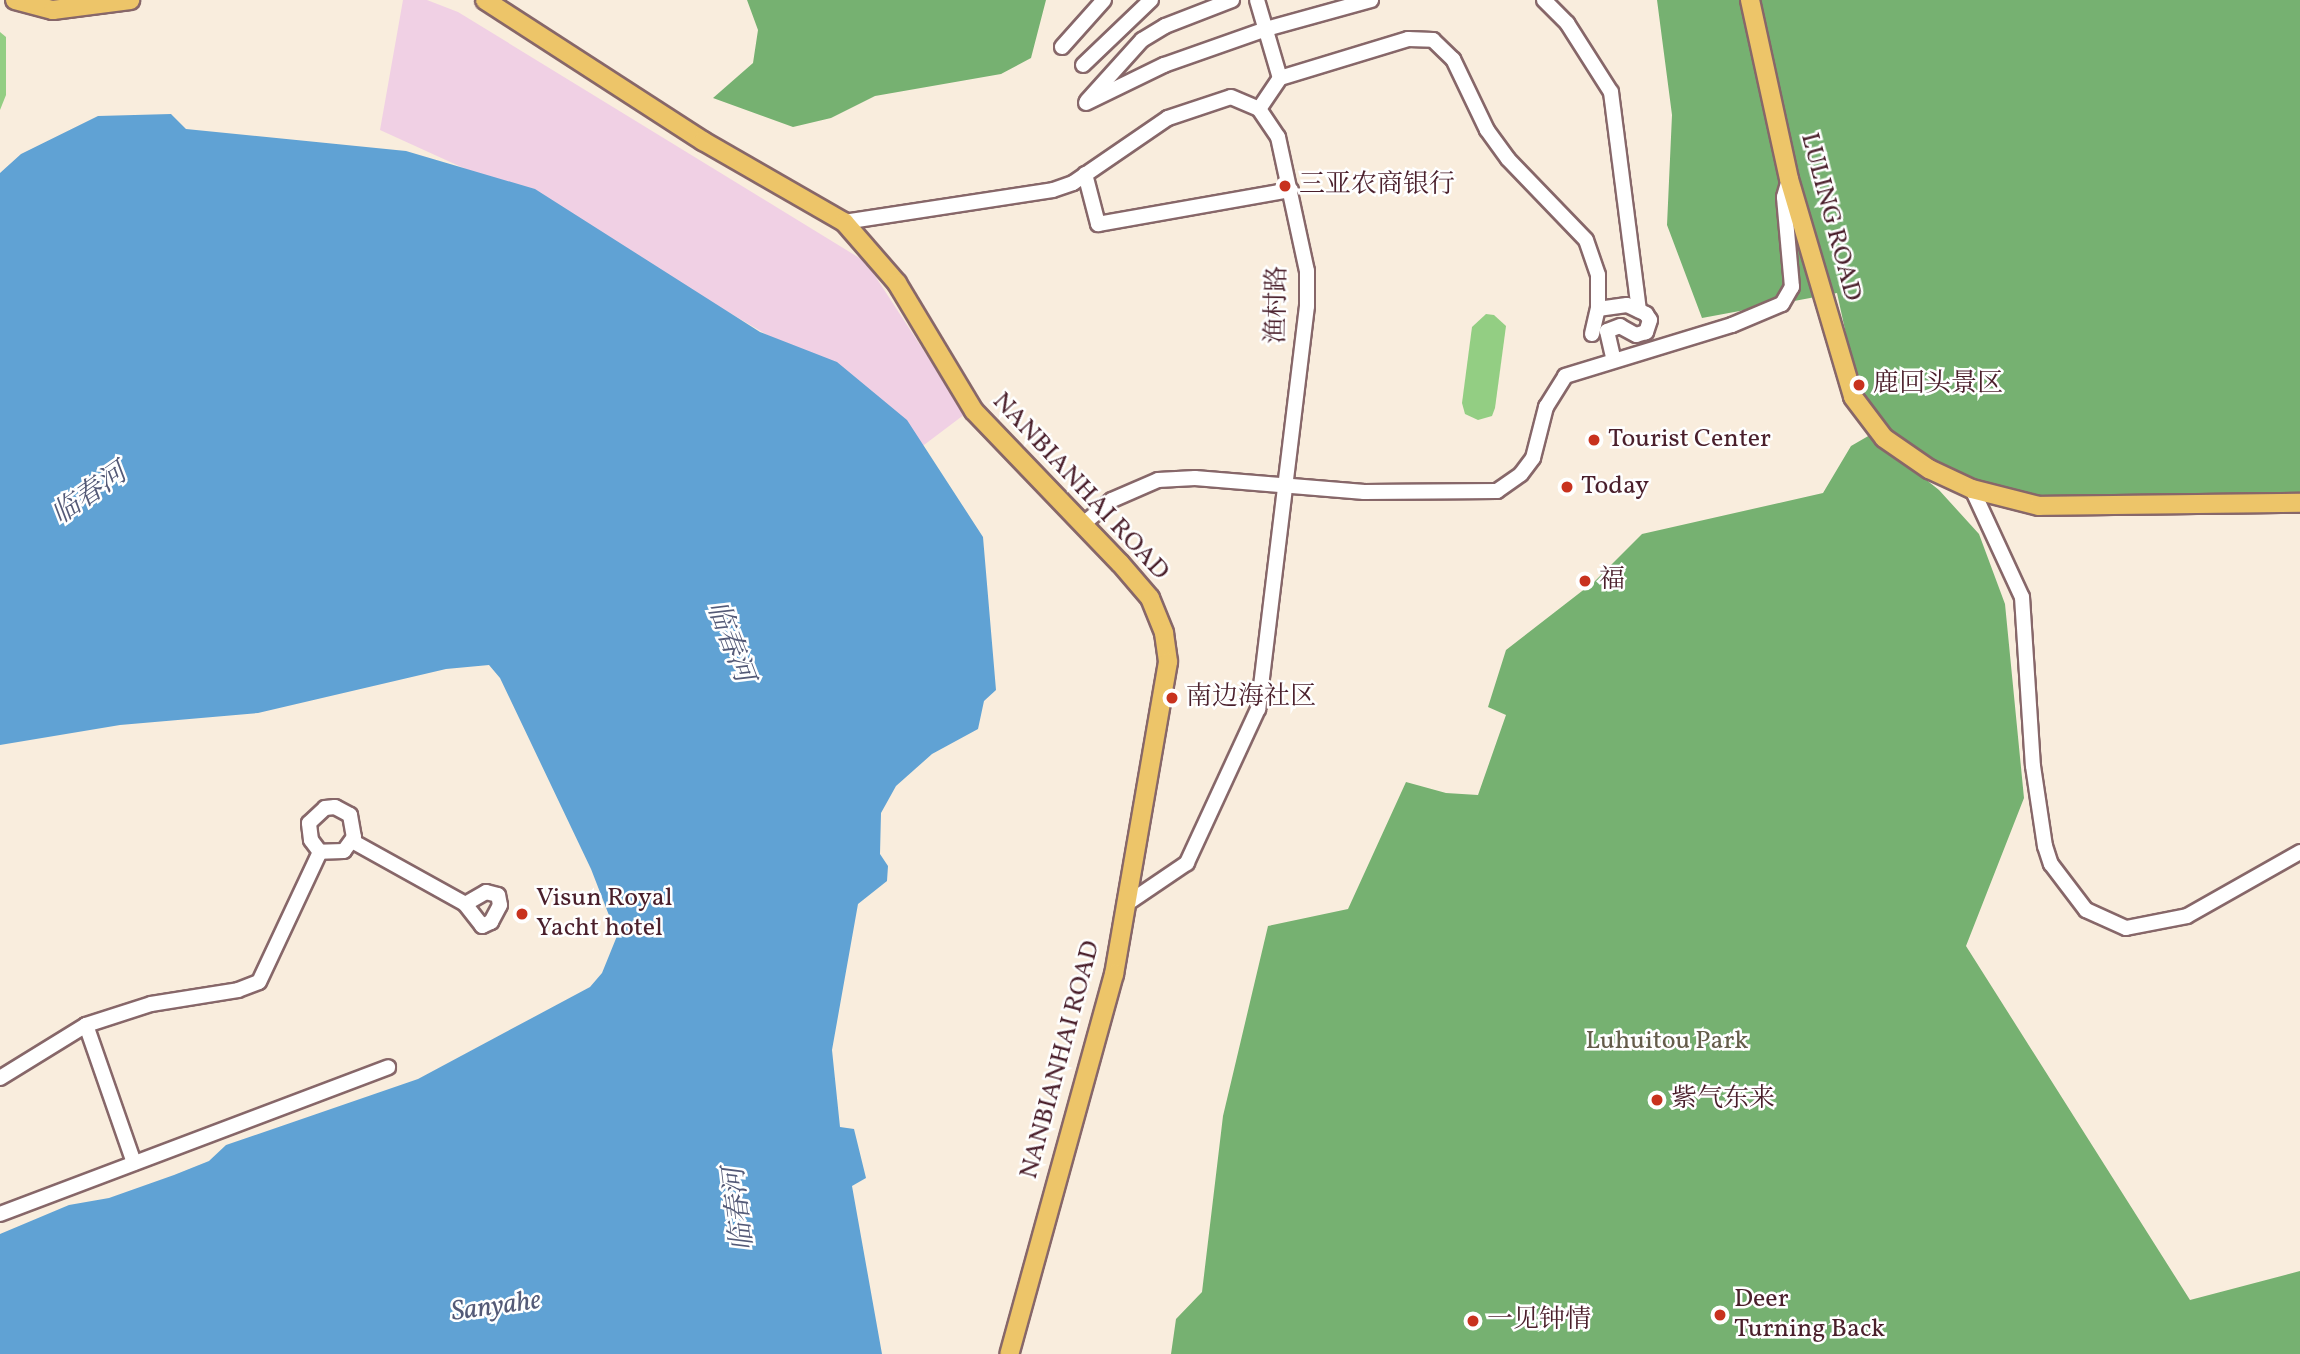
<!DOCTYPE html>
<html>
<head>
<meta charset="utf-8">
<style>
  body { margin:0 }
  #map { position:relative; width:2300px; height:1354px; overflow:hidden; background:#f9eddd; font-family:Vollkorn,"Noto Serif SC",serif }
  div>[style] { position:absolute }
  .built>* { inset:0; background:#f0d0e4 }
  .green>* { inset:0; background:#93ce83 }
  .forest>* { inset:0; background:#76b171 }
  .water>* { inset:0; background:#60a2d4 }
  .roads { filter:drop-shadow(2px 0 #876769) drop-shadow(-2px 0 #876769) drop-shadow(0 2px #876769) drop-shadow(0 -2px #876769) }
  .minor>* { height:14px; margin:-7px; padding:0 7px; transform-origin:7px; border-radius:7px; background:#fff }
  .major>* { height:18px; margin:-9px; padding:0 9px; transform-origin:9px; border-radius:9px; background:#edc569 }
  .dots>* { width:19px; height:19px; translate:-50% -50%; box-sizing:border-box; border:4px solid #fff; border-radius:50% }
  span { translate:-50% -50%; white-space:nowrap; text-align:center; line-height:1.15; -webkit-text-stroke:5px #fff; paint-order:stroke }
  .poi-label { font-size:26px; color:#4a1f2b }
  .left { translate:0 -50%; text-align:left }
  .street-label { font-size:26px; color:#4a1f2b }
  .park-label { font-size:26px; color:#645c4a }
  .water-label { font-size:28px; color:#545a77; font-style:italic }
</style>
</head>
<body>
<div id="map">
  <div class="built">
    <i style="clip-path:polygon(403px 0,427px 0,458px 12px,866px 262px,965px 414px,920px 448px,851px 384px,547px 206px,380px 130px)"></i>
  </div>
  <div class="green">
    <i style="clip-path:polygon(0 32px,6px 37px,6px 95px,0 110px)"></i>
    <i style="clip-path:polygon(1486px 314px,1494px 315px,1506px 326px,1495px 408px,1492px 416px,1478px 420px,1465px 414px,1462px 403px,1472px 327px)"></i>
  </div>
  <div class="forest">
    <i style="clip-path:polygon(747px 0,1046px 0,1031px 58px,1001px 74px,875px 96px,831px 118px,793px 127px,713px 98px,753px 63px,758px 30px)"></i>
    <i style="clip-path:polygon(1657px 0,2300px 0,2300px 503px,1991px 500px,1901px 448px,1863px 412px,1837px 293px,1702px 318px,1667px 225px,1672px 115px)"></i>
    <i style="clip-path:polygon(1870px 435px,1939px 490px,1979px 534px,2005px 604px,2024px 798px,1966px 946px,2190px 1300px,2300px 1271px,2300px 1354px,1171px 1354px,1176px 1319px,1202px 1292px,1223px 1116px,1268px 926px,1348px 909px,1406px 782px,1446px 793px,1478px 795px,1506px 715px,1488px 707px,1506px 650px,1595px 581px,1642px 534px,1823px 493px,1851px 446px)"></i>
  </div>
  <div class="water">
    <i style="clip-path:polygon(171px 114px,186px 129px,406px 151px,535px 189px,760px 332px,837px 362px,907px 420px,983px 537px,996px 690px,984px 701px,978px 729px,932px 754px,896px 786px,881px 813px,880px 854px,888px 866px,887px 881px,858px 904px,832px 1050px,840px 1127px,854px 1129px,866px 1178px,852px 1186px,882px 1354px,0 1354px,0 1234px,69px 1205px,109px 1198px,174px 1175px,209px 1161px,226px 1145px,418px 1079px,590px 987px,602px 973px,617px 936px,591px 869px,500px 678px,489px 665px,446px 669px,258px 713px,120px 725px,0 745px,0 173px,21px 154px,98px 116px)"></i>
  </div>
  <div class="roads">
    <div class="minor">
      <i style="left:1257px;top:0;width:81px;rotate:73.6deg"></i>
      <i style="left:1280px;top:78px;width:37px;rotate:124deg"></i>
      <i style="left:1544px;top:0;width:33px;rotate:45deg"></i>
      <i style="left:1567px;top:23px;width:82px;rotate:57.5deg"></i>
      <i style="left:1611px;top:92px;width:220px;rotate:82.7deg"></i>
      <i style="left:1062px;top:47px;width:63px;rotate:-48.2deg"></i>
      <i style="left:1083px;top:65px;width:94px;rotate:-43.7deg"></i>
      <i style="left:1280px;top:78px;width:134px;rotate:-16.9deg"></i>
      <i style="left:1408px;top:39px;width:25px;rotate:2deg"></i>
      <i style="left:1433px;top:40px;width:28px;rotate:44deg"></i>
      <i style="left:1453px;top:59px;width:79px;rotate:64.4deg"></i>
      <i style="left:1487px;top:130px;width:36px;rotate:54deg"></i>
      <i style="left:1508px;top:159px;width:112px;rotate:46.1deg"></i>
      <i style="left:1586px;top:240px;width:37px;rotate:71deg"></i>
      <i style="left:1598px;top:275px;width:34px;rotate:90deg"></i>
      <i style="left:1087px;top:101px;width:82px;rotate:-48deg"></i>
      <i style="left:1142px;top:40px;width:27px;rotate:-31deg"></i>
      <i style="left:1165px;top:26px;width:72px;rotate:-21.2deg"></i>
      <i style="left:1086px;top:103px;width:87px;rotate:-26deg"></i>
      <i style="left:1164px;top:65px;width:108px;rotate:-19.4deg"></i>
      <i style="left:1266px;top:29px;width:109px;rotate:-15.4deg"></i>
      <i style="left:1085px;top:174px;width:52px;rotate:75.4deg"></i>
      <i style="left:1098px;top:224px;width:196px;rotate:-10deg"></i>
      <i style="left:844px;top:222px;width:211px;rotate:-8.7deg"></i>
      <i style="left:1053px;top:190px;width:21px;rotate:-19deg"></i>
      <i style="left:1073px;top:183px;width:115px;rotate:-34.4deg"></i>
      <i style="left:1168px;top:118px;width:66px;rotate:-18.4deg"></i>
      <i style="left:1231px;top:97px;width:30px;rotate:23deg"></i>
      <i style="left:1259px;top:109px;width:34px;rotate:56deg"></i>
      <i style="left:1278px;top:137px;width:137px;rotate:77.8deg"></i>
      <i style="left:1307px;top:271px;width:35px;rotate:90deg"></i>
      <i style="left:1307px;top:306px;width:406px;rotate:96.9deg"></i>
      <i style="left:1258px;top:709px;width:170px;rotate:114.8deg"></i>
      <i style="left:1187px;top:863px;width:75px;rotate:145.9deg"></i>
      <i style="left:1592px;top:334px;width:26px;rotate:-77deg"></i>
      <i style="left:1598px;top:309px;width:29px;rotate:-8deg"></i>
      <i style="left:1627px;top:305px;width:21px;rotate:25deg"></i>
      <i style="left:1646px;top:314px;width:7px;rotate:56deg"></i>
      <i style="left:1650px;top:320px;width:13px;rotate:108deg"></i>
      <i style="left:1646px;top:332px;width:10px;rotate:163deg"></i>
      <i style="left:1636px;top:335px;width:18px;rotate:-151deg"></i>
      <i style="left:1620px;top:326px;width:14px;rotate:159deg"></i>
      <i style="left:1607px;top:331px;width:28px;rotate:77deg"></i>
      <i style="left:1972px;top:489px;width:119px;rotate:65.2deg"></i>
      <i style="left:2022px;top:597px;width:169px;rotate:86.3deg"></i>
      <i style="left:2033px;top:766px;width:81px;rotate:81.5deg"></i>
      <i style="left:2045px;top:846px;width:19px;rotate:72deg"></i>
      <i style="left:2051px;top:864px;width:58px;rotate:52.7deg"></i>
      <i style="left:2086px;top:910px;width:44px;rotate:24.2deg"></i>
      <i style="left:2126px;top:928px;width:62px;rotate:-11.1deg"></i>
      <i style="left:2187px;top:916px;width:130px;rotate:-29.5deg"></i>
      <i style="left:1082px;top:525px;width:39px;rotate:-40deg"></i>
      <i style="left:1112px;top:500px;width:50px;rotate:-23.5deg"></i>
      <i style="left:1158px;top:480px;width:37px;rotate:-3deg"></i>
      <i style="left:1195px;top:478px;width:170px;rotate:4.7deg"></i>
      <i style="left:1364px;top:492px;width:133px;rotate:-0.4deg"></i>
      <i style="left:1497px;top:491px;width:29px;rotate:-35deg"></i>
      <i style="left:1521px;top:474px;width:20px;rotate:-53deg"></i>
      <i style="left:1533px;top:458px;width:53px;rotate:-75.7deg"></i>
      <i style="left:1546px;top:407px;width:36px;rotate:-58deg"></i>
      <i style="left:1565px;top:376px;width:175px;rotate:-17deg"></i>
      <i style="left:1732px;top:325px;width:54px;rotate:-22.8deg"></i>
      <i style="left:1782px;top:304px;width:20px;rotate:-60deg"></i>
      <i style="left:1792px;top:287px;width:90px;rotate:-95.1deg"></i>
      <i style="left:1784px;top:197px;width:19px;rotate:-74deg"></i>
      <i style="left:352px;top:841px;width:129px;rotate:29.1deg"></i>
      <i style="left:465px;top:904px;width:28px;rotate:52deg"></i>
      <i style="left:482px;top:926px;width:10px;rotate:-24deg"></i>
      <i style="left:491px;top:922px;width:19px;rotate:-62deg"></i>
      <i style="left:500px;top:905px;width:10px;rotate:-101deg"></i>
      <i style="left:498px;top:895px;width:12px;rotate:-166deg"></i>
      <i style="left:486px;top:892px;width:24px;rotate:150deg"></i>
      <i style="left:86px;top:1025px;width:146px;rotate:70.8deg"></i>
      <i style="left:0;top:1078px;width:101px;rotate:-31.6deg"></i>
      <i style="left:86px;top:1025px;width:68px;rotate:-17.9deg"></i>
      <i style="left:151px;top:1004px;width:88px;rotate:-9.1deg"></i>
      <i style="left:238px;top:990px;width:22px;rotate:-21deg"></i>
      <i style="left:259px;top:982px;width:144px;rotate:-64.9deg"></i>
      <i style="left:320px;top:852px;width:15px;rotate:-127deg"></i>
      <i style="left:311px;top:840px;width:17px;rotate:-97deg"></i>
      <i style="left:309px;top:823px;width:22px;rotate:-43deg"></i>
      <i style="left:325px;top:808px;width:10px;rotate:-6deg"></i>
      <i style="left:335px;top:807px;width:17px;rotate:28deg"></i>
      <i style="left:350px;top:815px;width:22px;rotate:80deg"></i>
      <i style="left:354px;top:837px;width:17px;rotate:126deg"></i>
      <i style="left:344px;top:851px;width:24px;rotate:178deg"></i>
      <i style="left:0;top:1214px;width:415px;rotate:-20.7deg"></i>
    </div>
    <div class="major">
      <i style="left:15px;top:0;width:39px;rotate:15deg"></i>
      <i style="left:53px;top:10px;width:78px;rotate:-7.4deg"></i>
      <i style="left:485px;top:0;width:260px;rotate:32.9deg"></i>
      <i style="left:703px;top:141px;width:163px;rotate:29.9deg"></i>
      <i style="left:844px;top:222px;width:81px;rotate:49deg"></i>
      <i style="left:897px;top:283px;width:149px;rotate:59deg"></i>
      <i style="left:974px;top:411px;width:211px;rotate:46.2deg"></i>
      <i style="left:1120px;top:563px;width:46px;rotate:49.4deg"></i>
      <i style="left:1150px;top:598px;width:38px;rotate:68deg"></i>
      <i style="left:1164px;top:633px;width:29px;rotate:82deg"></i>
      <i style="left:1168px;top:662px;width:317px;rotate:99.8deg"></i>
      <i style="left:1114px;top:974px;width:394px;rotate:105.4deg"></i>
      <i style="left:1750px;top:0;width:183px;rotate:77.7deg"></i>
      <i style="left:1789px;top:179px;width:227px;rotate:73.6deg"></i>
      <i style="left:1853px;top:397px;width:51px;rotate:52.9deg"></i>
      <i style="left:1884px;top:438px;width:55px;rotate:34.6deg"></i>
      <i style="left:1929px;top:469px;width:47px;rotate:24.9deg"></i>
      <i style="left:1972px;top:489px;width:69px;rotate:14.2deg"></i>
      <i style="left:2039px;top:506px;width:261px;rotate:-0.7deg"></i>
    </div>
  </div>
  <div class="dots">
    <i style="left:1285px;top:186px;background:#c8321e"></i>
    <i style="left:1859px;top:385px;background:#c8321e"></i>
    <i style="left:1594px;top:440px;background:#c8321e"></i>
    <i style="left:1567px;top:487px;background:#c8321e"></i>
    <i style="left:1585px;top:581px;background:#c8321e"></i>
    <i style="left:1172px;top:698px;background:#c8321e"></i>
    <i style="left:522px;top:914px;background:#c8321e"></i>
    <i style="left:1657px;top:1100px;background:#c8321e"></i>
    <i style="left:1720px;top:1315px;background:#c8321e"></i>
    <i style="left:1473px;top:1321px;background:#c8321e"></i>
  </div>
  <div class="poi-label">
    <span class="left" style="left:1299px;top:186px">三亚农商银行</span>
    <span class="left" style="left:1873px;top:385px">鹿回头景区</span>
    <span class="left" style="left:1608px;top:440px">Tourist Center</span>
    <span class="left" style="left:1581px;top:487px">Today</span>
    <span class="left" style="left:1599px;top:581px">福</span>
    <span class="left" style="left:1186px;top:698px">南边海社区</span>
    <span class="left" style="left:536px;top:914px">Visun Royal<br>Yacht hotel</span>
    <span class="left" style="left:1671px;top:1100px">紫气东来</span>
    <span class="left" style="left:1734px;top:1315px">Deer<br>Turning Back</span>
    <span class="left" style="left:1487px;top:1321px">一见钟情</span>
  </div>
  <div class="street-label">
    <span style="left:1830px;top:217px;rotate:75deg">LULING ROAD</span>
    <span style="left:1278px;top:305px;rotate:-89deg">渔村路</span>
    <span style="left:1080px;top:487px;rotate:47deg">NANBIANHAI ROAD</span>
    <span style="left:1061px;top:1060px;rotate:-75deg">NANBIANHAI ROAD</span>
  </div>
  <div class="park-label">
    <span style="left:1667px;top:1042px">Luhuitou Park</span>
  </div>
  <div class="water-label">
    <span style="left:90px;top:495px;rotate:-35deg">临春河</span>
    <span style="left:729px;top:642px;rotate:69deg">临春河</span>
    <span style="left:740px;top:1209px;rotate:-97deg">临春河</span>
    <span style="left:496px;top:1307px;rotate:-8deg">Sanyahe</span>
  </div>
</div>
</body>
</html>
